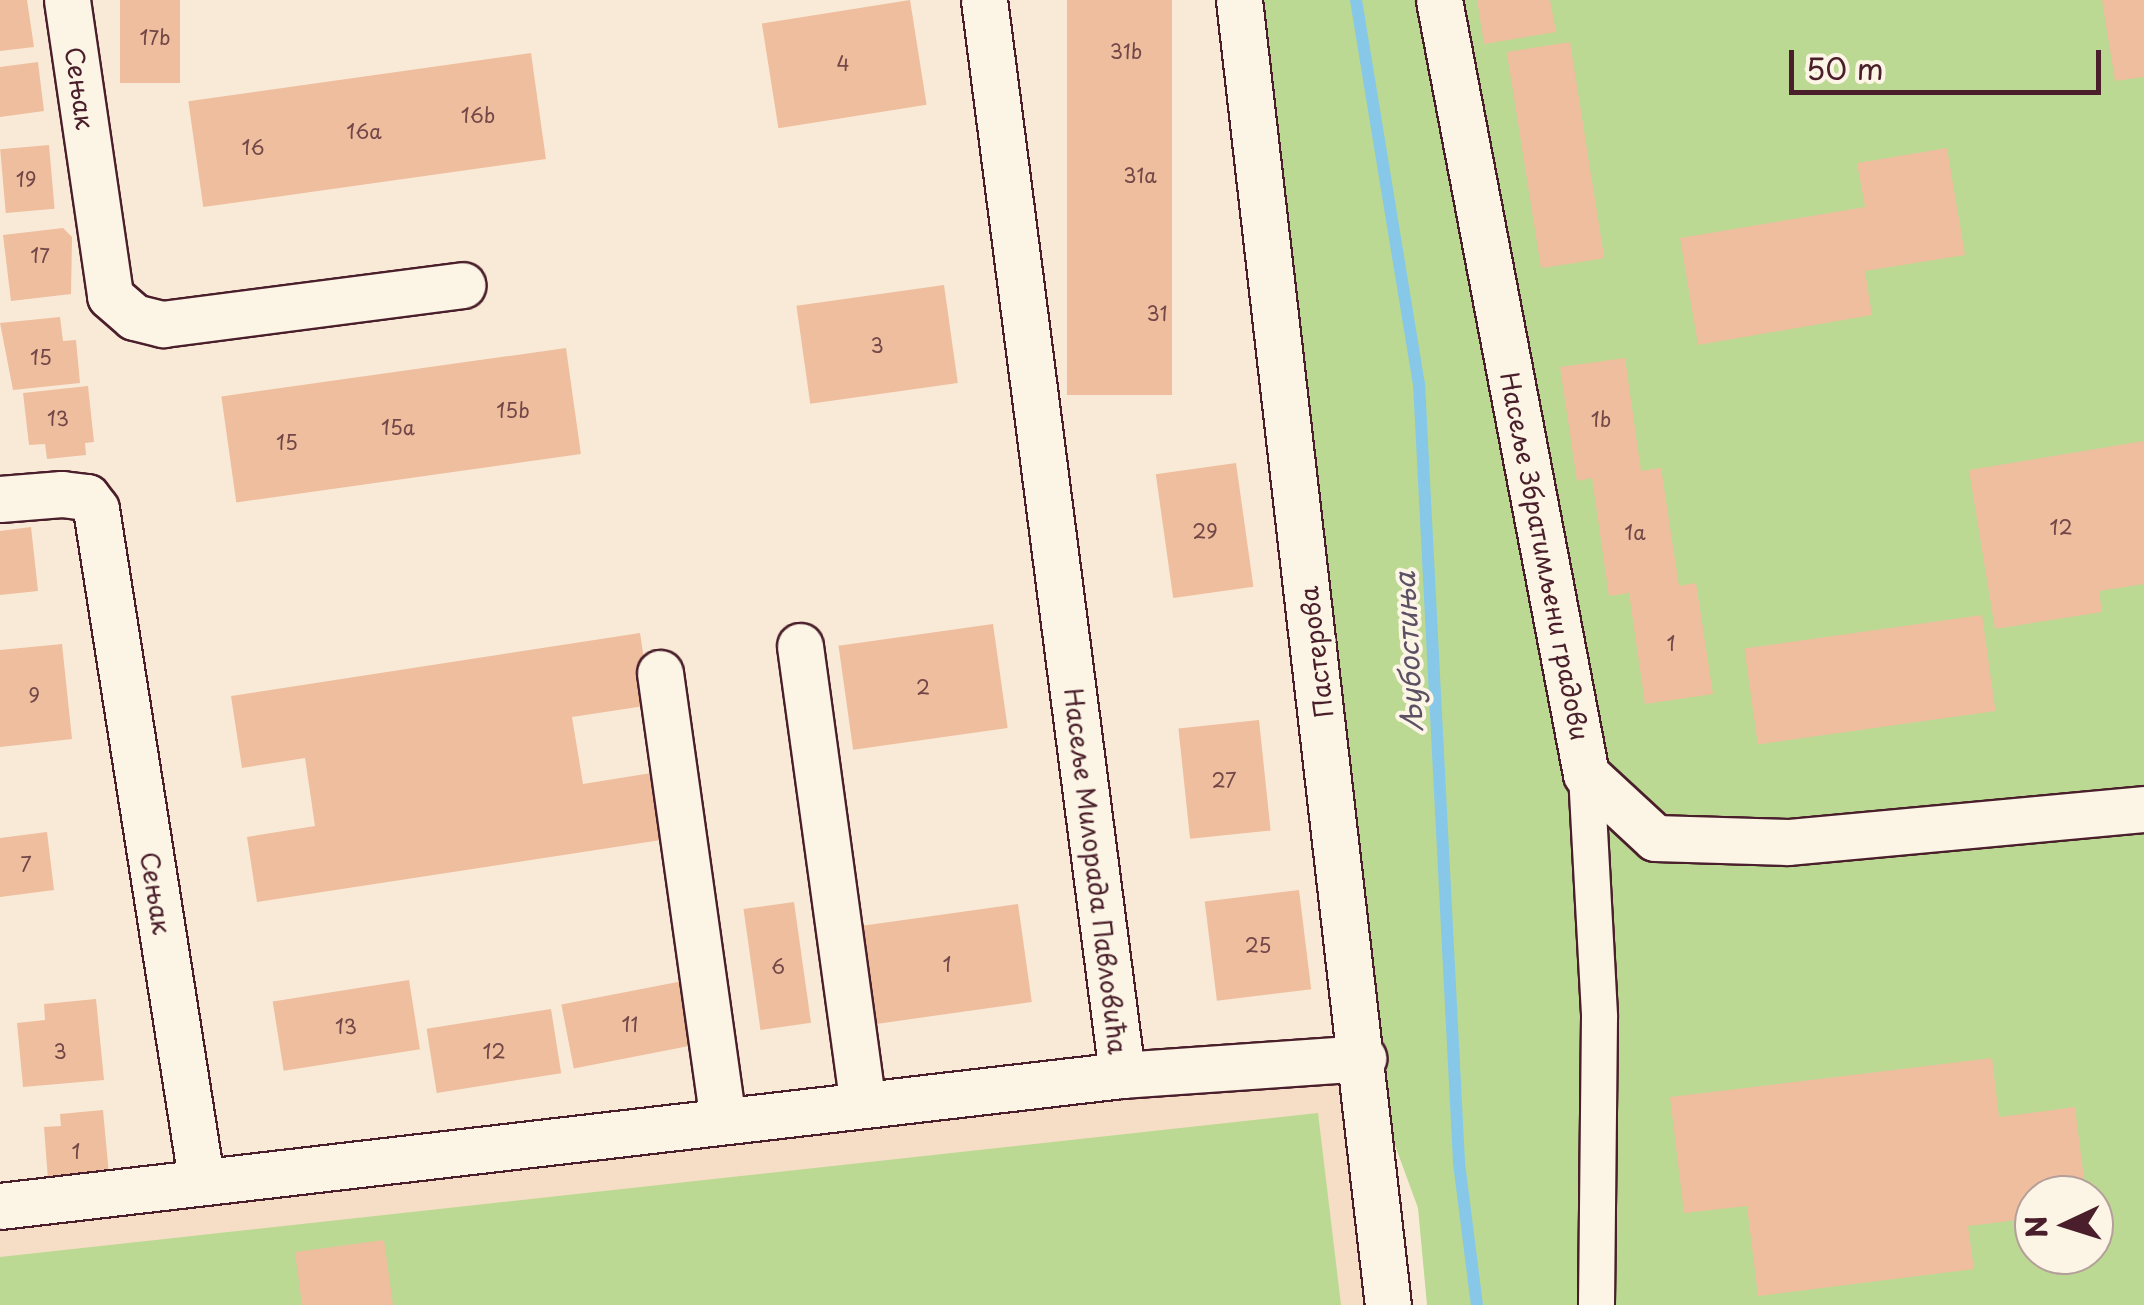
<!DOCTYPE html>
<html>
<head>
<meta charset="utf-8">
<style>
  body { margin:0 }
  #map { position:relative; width:2144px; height:1305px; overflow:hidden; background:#f9ead7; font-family:"Playpen Sans",sans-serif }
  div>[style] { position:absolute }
  .built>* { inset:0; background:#f6ddc6 }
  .green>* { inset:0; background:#bbd992 }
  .stream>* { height:12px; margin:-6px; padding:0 6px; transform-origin:6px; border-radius:6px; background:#87c7e8 }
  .building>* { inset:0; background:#eebe9e; transform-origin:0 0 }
  .roads { filter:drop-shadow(2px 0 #4a1f2b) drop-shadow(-2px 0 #4a1f2b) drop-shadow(0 2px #4a1f2b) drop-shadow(0 -2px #4a1f2b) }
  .pedestrian>* { height:35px; margin:-17.5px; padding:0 17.5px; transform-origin:17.5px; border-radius:17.5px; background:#fcf5e5 }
  .minor>* { height:45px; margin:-22.5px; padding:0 22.5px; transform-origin:22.5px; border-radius:22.5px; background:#fcf5e5 }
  span { translate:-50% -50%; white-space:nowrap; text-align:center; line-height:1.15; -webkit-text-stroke:8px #fcf5e5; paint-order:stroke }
  .number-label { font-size:20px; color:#734748 }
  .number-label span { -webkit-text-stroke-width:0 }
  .street-label { font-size:25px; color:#4a1f2b }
  .water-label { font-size:28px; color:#5c5164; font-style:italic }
  .north { position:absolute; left:2014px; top:1175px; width:100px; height:100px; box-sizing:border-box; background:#fcf5e5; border:2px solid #b59f9b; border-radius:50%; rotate:266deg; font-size:28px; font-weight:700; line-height:40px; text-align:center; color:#4a1f2b }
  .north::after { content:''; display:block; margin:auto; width:35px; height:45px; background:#4a1f2b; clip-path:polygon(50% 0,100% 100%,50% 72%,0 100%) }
  .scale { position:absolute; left:1789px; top:50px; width:312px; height:45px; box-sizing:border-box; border:5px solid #4a1f2b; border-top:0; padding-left:12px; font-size:30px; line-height:35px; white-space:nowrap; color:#4a1f2b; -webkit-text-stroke:8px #fcf5e5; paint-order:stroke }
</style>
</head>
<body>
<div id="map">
  <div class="built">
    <i style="clip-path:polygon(1363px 1058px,1388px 1305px,0 1305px,0 1206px)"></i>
  </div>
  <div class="green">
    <i style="clip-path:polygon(evenodd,1239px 0,2144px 0,2144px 1305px,1427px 1305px,1418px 1208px,1363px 1058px,1239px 0,2034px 1195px,2094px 1195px,2094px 1255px,2034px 1255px,2034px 1195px)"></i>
    <i style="clip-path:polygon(1318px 1113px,1341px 1305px,0 1305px,0 1257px)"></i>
  </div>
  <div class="stream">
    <i style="left:1356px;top:0;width:388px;rotate:80.7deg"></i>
    <i style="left:1419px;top:383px;width:781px;rotate:87.06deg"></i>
    <i style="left:1459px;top:1163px;width:143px;rotate:82.8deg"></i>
  </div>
  <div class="building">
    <i style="clip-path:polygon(0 0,27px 0,34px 47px,0 51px)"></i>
    <i style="left:120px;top:0;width:60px;height:83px"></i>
    <i style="left:910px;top:0;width:106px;height:150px;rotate:81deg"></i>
    <i style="left:1067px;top:0;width:105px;height:395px"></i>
    <i style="clip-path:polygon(1477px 0,1550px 0,1556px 32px,1484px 44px)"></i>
    <i style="clip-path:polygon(2102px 0,2144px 0,2144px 77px,2115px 81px)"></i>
    <i style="left:1570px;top:42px;width:219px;height:64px;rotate:81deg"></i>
    <i style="left:531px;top:53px;width:107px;height:346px;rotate:82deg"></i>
    <i style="clip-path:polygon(38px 62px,44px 111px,0 117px,0 67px)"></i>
    <i style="left:49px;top:145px;width:64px;height:49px;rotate:85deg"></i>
    <i style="clip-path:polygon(1947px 148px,1965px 255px,1865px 271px,1872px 315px,1698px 345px,1680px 238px,1865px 207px,1857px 163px)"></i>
    <i style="clip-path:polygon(63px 228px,72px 237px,71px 294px,11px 301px,3px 235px)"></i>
    <i style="left:944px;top:285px;width:99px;height:149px;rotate:82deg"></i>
    <i style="clip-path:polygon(60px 317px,63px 341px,76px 340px,80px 383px,13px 390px,0 323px)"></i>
    <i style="left:566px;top:348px;width:107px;height:348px;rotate:82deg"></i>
    <i style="clip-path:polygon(1625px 358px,1641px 471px,1661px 468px,1679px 586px,1696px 583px,1713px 694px,1645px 704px,1629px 593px,1609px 596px,1592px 478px,1577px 481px,1560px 367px)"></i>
    <i style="clip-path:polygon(88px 386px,94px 442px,85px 443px,86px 455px,47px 459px,45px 444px,29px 445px,23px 393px)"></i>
    <i style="clip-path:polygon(2144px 441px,2144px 584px,2099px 591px,2102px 612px,1995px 629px,1969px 470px)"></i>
    <i style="left:1236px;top:463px;width:125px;height:81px;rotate:82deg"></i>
    <i style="clip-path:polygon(31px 527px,38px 591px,0 595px,0 531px)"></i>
    <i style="left:1982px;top:615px;width:97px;height:240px;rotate:82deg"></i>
    <i style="left:993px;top:624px;width:105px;height:156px;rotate:82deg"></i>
    <i style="clip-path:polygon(640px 633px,651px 705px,572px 717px,583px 784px,664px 771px,674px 838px,257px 902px,247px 837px,315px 826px,305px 758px,242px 768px,231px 696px)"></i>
    <i style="clip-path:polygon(62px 644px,72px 739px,0 747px,0 650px)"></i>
    <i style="left:1259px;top:720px;width:111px;height:81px;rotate:84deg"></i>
    <i style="clip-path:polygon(47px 832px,54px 890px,0 897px,0 838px)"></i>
    <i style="left:1299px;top:890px;width:100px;height:95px;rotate:83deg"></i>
    <i style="left:794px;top:902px;width:122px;height:51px;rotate:82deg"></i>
    <i style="left:1018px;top:904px;width:99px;height:157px;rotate:82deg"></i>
    <i style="left:409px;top:980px;width:70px;height:138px;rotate:81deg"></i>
    <i style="left:688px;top:980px;width:65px;height:129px;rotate:79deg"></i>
    <i style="clip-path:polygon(96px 999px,104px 1080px,23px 1087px,17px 1023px,45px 1020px,44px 1004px)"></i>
    <i style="left:551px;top:1009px;width:65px;height:126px;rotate:81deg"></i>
    <i style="clip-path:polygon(1992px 1058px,1999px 1117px,2075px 1107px,2086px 1195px,2034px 1195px,2034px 1218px,1968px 1226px,1974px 1269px,1758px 1296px,1747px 1206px,1684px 1213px,1670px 1097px)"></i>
    <i style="clip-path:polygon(103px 1110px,109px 1175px,48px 1180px,44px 1127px,61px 1126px,60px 1114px)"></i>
    <i style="clip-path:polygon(384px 1240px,393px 1305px,302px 1305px,295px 1252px)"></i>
  </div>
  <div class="roads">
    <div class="pedestrian">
      <i style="left:1586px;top:774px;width:243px;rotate:86.9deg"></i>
      <i style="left:1599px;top:1017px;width:288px;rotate:90.6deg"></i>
    </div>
    <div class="minor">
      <i style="left:67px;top:0;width:299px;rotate:81.7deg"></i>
      <i style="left:110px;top:296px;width:32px;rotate:41deg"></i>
      <i style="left:134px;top:317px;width:30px;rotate:14deg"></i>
      <i style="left:163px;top:324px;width:302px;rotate:-7.4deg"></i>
      <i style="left:984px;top:0;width:1084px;rotate:82.68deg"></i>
      <i style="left:1239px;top:0;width:1313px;rotate:83.49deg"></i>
      <i style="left:1439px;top:0;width:788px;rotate:79.25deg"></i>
      <i style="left:1586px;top:774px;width:94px;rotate:42.8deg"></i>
      <i style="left:1655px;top:838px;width:133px;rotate:1.7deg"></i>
      <i style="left:1788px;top:842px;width:358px;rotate:-5.3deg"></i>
      <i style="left:0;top:499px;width:62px;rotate:-4.6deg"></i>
      <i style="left:62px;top:494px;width:25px;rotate:7deg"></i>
      <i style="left:87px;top:497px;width:15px;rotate:53deg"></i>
      <i style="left:96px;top:509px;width:678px;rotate:81.09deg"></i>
      <i style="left:800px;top:646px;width:462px;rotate:82.2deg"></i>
      <i style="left:660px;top:673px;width:451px;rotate:82deg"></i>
      <i style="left:0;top:1206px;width:1130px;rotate:-6.66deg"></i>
      <i style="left:1122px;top:1075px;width:242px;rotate:-4deg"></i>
    </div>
  </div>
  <div class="number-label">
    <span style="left:155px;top:37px">17b</span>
    <span style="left:1126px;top:51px">31b</span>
    <span style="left:843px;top:63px">4</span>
    <span style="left:478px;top:115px">16b</span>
    <span style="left:364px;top:131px">16a</span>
    <span style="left:253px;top:147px">16</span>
    <span style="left:1140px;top:175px">31a</span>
    <span style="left:26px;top:179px">19</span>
    <span style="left:40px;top:255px">17</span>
    <span style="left:1157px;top:313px">31</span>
    <span style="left:877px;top:345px">3</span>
    <span style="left:41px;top:357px">15</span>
    <span style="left:513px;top:410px">15b</span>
    <span style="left:58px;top:418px">13</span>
    <span style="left:1601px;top:419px">1b</span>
    <span style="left:398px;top:427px">15a</span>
    <span style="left:287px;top:442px">15</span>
    <span style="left:2061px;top:527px">12</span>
    <span style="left:1205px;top:531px">29</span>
    <span style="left:1635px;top:532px">1a</span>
    <span style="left:1671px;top:643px">1</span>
    <span style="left:923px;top:687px">2</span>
    <span style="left:34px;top:695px">9</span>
    <span style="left:1224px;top:780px">27</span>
    <span style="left:26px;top:864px">7</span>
    <span style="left:1258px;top:945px">25</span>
    <span style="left:947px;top:964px">1</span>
    <span style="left:778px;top:966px">6</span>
    <span style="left:630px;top:1024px">11</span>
    <span style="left:346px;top:1026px">13</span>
    <span style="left:60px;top:1051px">3</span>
    <span style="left:494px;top:1051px">12</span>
    <span style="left:76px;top:1151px">1</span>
  </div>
  <div class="street-label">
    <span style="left:80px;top:88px;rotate:82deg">Сењак</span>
    <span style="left:1545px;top:556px;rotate:79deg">Насеље Збратимљени градови</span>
    <span style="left:1316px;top:652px;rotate:-97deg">Пастерова</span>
    <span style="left:1096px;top:871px;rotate:83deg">Насеље Милорада Павловића</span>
    <span style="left:156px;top:893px;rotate:81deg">Сењак</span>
  </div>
  <div class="water-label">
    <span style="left:1408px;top:652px;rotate:-93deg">Љубостиња</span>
  </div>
  <div class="north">N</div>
  <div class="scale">50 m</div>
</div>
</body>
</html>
